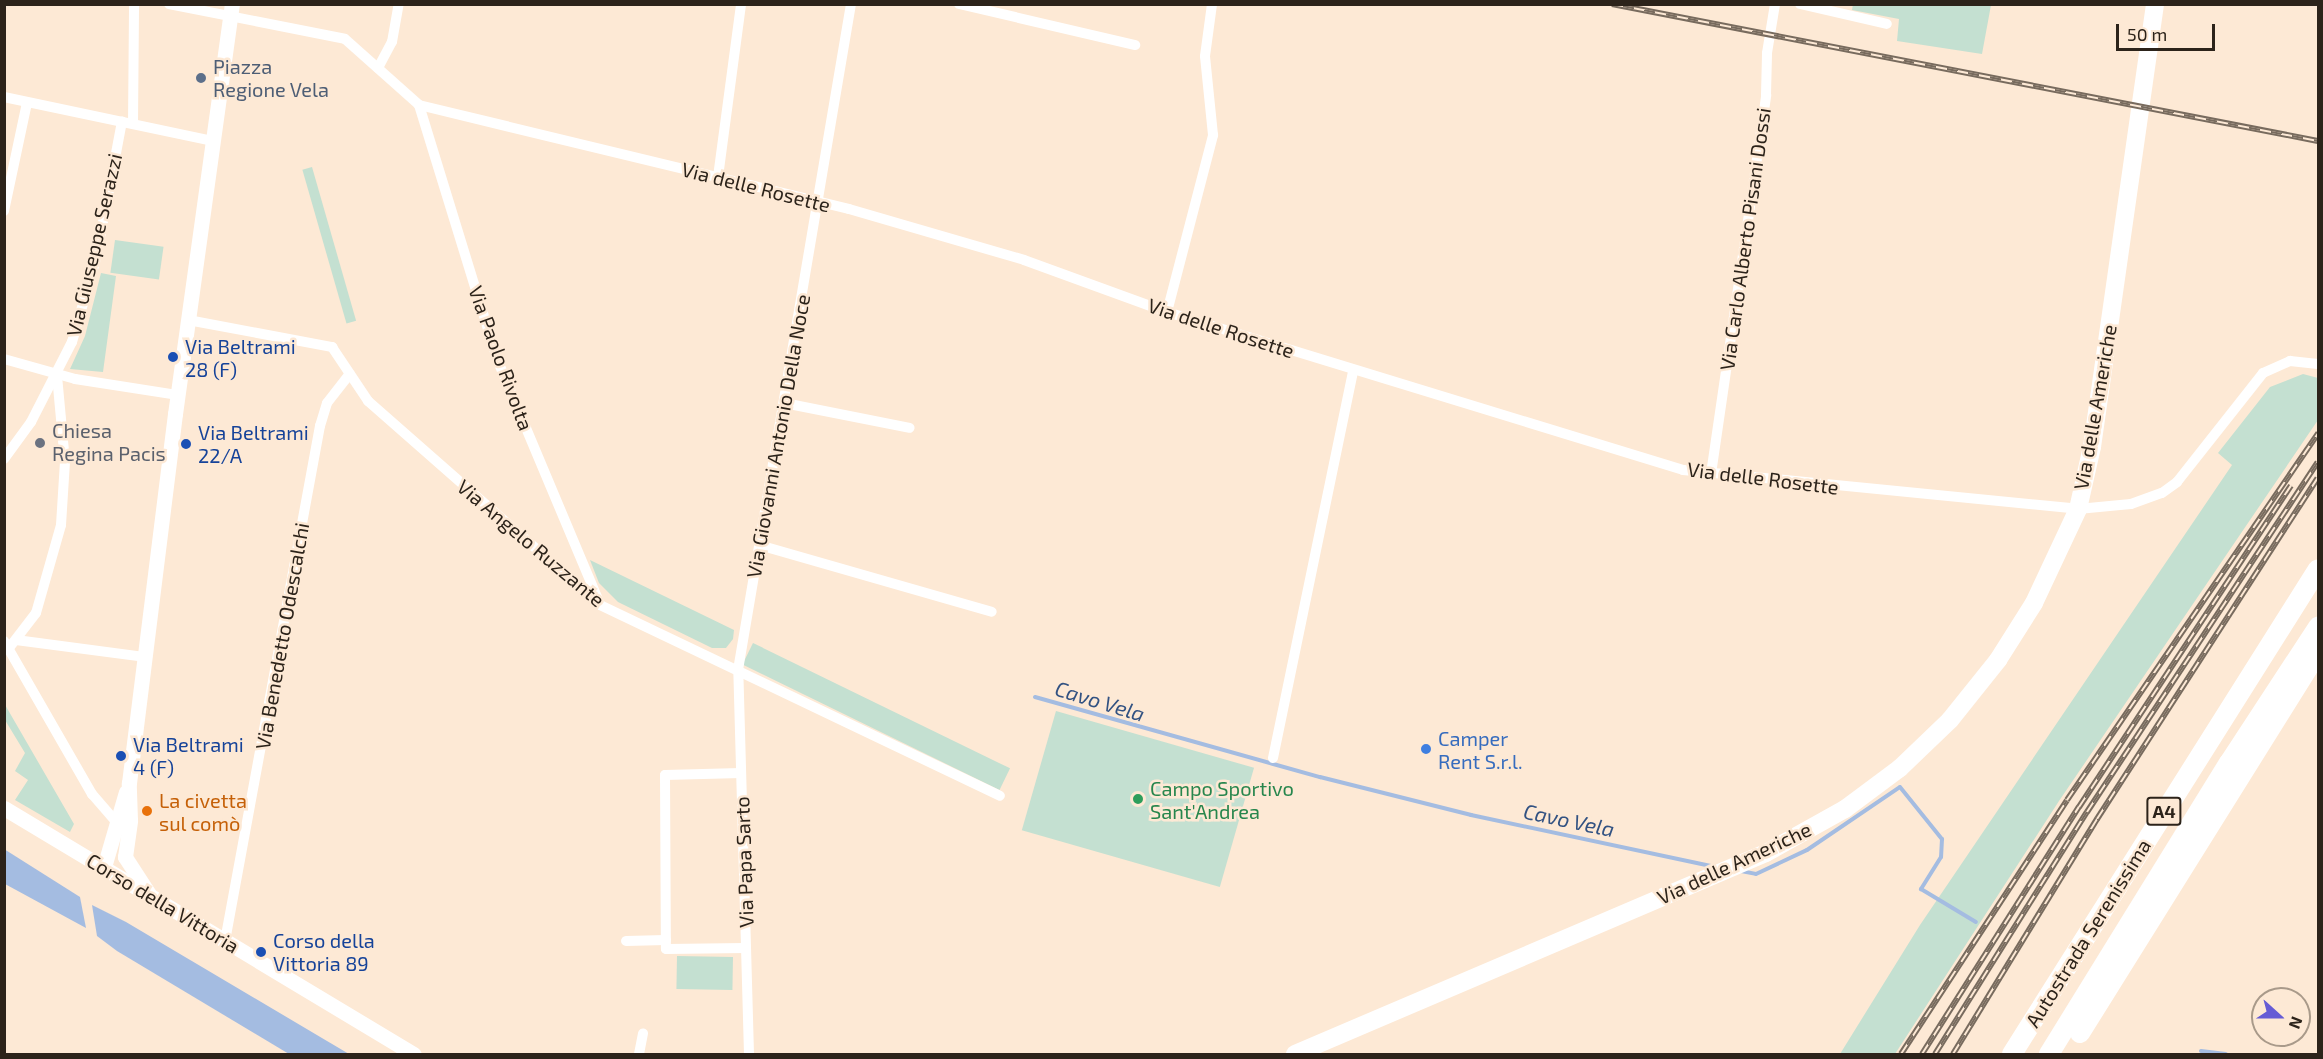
<!DOCTYPE html>
<html>
<head>
<meta charset="utf-8">
<style>
  body { margin:0 }
  #map { position:relative; width:2323px; height:1059px; overflow:hidden; background:#fde9d5; font-family:"Exo 2",sans-serif }
  div>[style] { position:absolute }
  .green>* { inset:0; background:#c4e0d1; transform-origin:0 0 }
  .water>* { inset:0; background:#a4bce1 }
  .stream>* { height:4px; margin:-2px; padding:0 2px; transform-origin:2px; border-radius:2px; background:#a4bce1 }
  .street>* { height:10px; margin:-5px; padding:0 5px; transform-origin:5px; border-radius:5px; background:#fff }
  .secondary>* { height:15px; margin:-7.5px; padding:0 7.5px; transform-origin:7.5px; border-radius:7.5px; background:#fff }
  .primary>* { height:18px; margin:-9px; padding:0 9px; transform-origin:9px; border-radius:9px; background:#fff }
  .highway>* { height:20px; margin:-10px; padding:0 10px; transform-origin:10px; border-radius:10px; background:#fff }
  .rail>* { height:6px; margin-top:-3px; transform-origin:0; background:repeating-linear-gradient(90deg,#fde9d5 0 11px,#786b5e 0 22px); box-sizing:border-box; border-block:2px solid #786b5e }
  .dots>* { width:16px; height:16px; translate:-50% -50%; box-sizing:border-box; border:3px solid #fde9d5; border-radius:50% }
  span { translate:-50% -50%; white-space:nowrap; text-align:center; line-height:1.15; -webkit-text-stroke:5px #fde9d5; paint-order:stroke }
  .shield-label span { padding:2px 4px; background:#fde9d5; border:2px solid; border-radius:4px; -webkit-text-stroke-width:0 }
  .shield-label { font-size:18px; color:#2c231a; font-weight:700 }
  .service-label { font-size:20px; color:#4e5e75 }
  .left { translate:0 -50%; text-align:left }
  .street-label { font-size:20px; color:#2c231a }
  .transit-label { font-size:20px; color:#164399 }
  .worship-label { font-size:20px; color:#5b616d }
  .shop-label { font-size:20px; color:#366cbe }
  .leisure-label { font-size:20px; color:#27864d }
  .food-label { font-size:20px; color:#c56008 }
  .water-label { font-size:21px; color:#325282; font-style:italic }
  .frame { position:absolute; inset:0; border:6px solid #2c231a; pointer-events:none }
  .north { position:absolute; left:2251px; top:987px; width:60px; height:60px; box-sizing:border-box; background:#fde9d5; border:2px solid #a99a8a; border-radius:50%; rotate:111deg; font-size:16px; font-weight:700; line-height:24px; text-align:center; color:#2c231a }
  .north::after { content:''; display:block; margin:auto; width:21px; height:27px; background:#665cd5; clip-path:polygon(50% 0,100% 100%,50% 72%,0 100%) }
  .scale { position:absolute; left:2116px; top:24px; width:99px; height:27px; box-sizing:border-box; border:3px solid #2c231a; border-top:0; padding-left:8px; font-size:18px; line-height:21px; white-space:nowrap; color:#2c231a; -webkit-text-stroke:4px #fde9d5; paint-order:stroke }
</style>
</head>
<body>
<div id="map">
  <div class="green">
    <i style="clip-path:polygon(1853px 4px,1991px 5px,1982px 54px,1897px 41px,1899px 19px,1852px 10px)"></i>
    <i style="left:312px;top:167px;width:160px;height:10px;rotate:74deg"></i>
    <i style="left:115px;top:240px;width:49px;height:33px;rotate:8deg"></i>
    <i style="clip-path:polygon(101px 273px,116px 276px,103px 372px,70px 369px,85px 336px)"></i>
    <i style="clip-path:polygon(2303px 374px,2318px 378px,2318px 420px,2059px 801px,1895px 1054px,1840px 1054px,1920px 925px,2232px 465px,2218px 453px,2270px 387px)"></i>
    <i style="clip-path:polygon(590px 560px,734px 630px,733px 639px,726px 648px,712px 648px,618px 602px,599px 583px)"></i>
    <i style="left:753px;top:643px;width:286px;height:24px;rotate:26deg"></i>
    <i style="clip-path:polygon(4px 703px,74px 824px,70px 832px,15px 800px,28px 780px,15px 771px,25px 753px,5px 720px)"></i>
    <i style="left:1056px;top:711px;width:206px;height:124px;rotate:16deg"></i>
    <i style="left:677px;top:956px;width:56px;height:33px;rotate:1deg"></i>
  </div>
  <div class="water">
    <i style="clip-path:polygon(4px 849px,80px 897px,86px 928px,5px 884px)"></i>
    <i style="clip-path:polygon(92px 905px,126px 922px,349px 1054px,289px 1054px,117px 951px,97px 936px)"></i>
  </div>
  <div class="stream">
    <i style="left:1035px;top:697px;width:296px;rotate:15.7deg"></i>
    <i style="left:1320px;top:777px;width:156px;rotate:14.1deg"></i>
    <i style="left:1471px;top:815px;width:250px;rotate:12deg"></i>
    <i style="left:1741px;top:871px;width:15px;rotate:11deg"></i>
    <i style="left:1756px;top:874px;width:56px;rotate:-25.2deg"></i>
    <i style="left:1807px;top:850px;width:112px;rotate:-34.1deg"></i>
    <i style="left:1900px;top:787px;width:67px;rotate:51.1deg"></i>
    <i style="left:1942px;top:839px;width:18px;rotate:93deg"></i>
    <i style="left:1941px;top:857px;width:38px;rotate:122deg"></i>
    <i style="left:1921px;top:889px;width:64px;rotate:31deg"></i>
    <i style="left:2201px;top:1051px;width:25px;rotate:7deg"></i>
  </div>
  <div class="street">
    <i style="left:169px;top:4px;width:179px;rotate:11.2deg"></i>
    <i style="left:345px;top:39px;width:99px;rotate:41.7deg"></i>
    <i style="left:419px;top:105px;width:442px;rotate:13.6deg"></i>
    <i style="left:849px;top:209px;width:182px;rotate:16.2deg"></i>
    <i style="left:1024px;top:260px;width:152px;rotate:20deg"></i>
    <i style="left:1167px;top:312px;width:540px;rotate:17.02deg"></i>
    <i style="left:1683px;top:470px;width:397px;rotate:5.6deg"></i>
    <i style="left:2078px;top:509px;width:53px;rotate:-5.4deg"></i>
    <i style="left:2131px;top:504px;width:33px;rotate:-20deg"></i>
    <i style="left:2162px;top:493px;width:19px;rotate:-36deg"></i>
    <i style="left:2177px;top:482px;width:139px;rotate:-51.7deg"></i>
    <i style="left:2263px;top:373px;width:30px;rotate:-24deg"></i>
    <i style="left:2290px;top:361px;width:28px;rotate:6deg"></i>
    <i style="left:959px;top:4px;width:181px;rotate:13.1deg"></i>
    <i style="left:1800px;top:4px;width:89px;rotate:12.9deg"></i>
    <i style="left:378px;top:68px;width:30px;rotate:-62deg"></i>
    <i style="left:392px;top:42px;width:39px;rotate:-80deg"></i>
    <i style="left:4px;top:97px;width:214px;rotate:11.9deg"></i>
    <i style="left:419px;top:105px;width:266px;rotate:72.9deg"></i>
    <i style="left:497px;top:359px;width:264px;rotate:67.2deg"></i>
    <i style="left:133px;top:124px;width:120px;rotate:-89.5deg"></i>
    <i style="left:718px;top:177px;width:175px;rotate:-82.4deg"></i>
    <i style="left:4px;top:211px;width:110px;rotate:-78deg"></i>
    <i style="left:1167px;top:312px;width:183px;rotate:-75.4deg"></i>
    <i style="left:1213px;top:135px;width:79px;rotate:-95.8deg"></i>
    <i style="left:1205px;top:56px;width:52px;rotate:-82.3deg"></i>
    <i style="left:188px;top:320px;width:147px;rotate:10.6deg"></i>
    <i style="left:332px;top:347px;width:65px;rotate:56.3deg"></i>
    <i style="left:368px;top:401px;width:309px;rotate:41.3deg"></i>
    <i style="left:600px;top:605px;width:443px;rotate:25.5deg"></i>
    <i style="left:4px;top:359px;width:74px;rotate:15.7deg"></i>
    <i style="left:75px;top:379px;width:103px;rotate:8.9deg"></i>
    <i style="left:784px;top:403px;width:128px;rotate:11.2deg"></i>
    <i style="left:4px;top:459px;width:46px;rotate:-53.9deg"></i>
    <i style="left:31px;top:422px;width:90px;rotate:-62.9deg"></i>
    <i style="left:72px;top:342px;width:86px;rotate:-73.9deg"></i>
    <i style="left:96px;top:259px;width:140px;rotate:-79.3deg"></i>
    <i style="left:1711px;top:474px;width:383px;rotate:-81.7deg"></i>
    <i style="left:1766px;top:95px;width:42px;rotate:-88.6deg"></i>
    <i style="left:1767px;top:53px;width:50px;rotate:-80.7deg"></i>
    <i style="left:759px;top:545px;width:242px;rotate:16deg"></i>
    <i style="left:16px;top:640px;width:131px;rotate:7.5deg"></i>
    <i style="left:4px;top:641px;width:177px;rotate:60.1deg"></i>
    <i style="left:92px;top:794px;width:37px;rotate:49deg"></i>
    <i style="left:9px;top:648px;width:44px;rotate:-52.4deg"></i>
    <i style="left:36px;top:613px;width:91px;rotate:-74.1deg"></i>
    <i style="left:61px;top:525px;width:63px;rotate:-86.4deg"></i>
    <i style="left:65px;top:462px;width:87px;rotate:-95.3deg"></i>
    <i style="left:1273px;top:758px;width:396px;rotate:-78.3deg"></i>
    <i style="left:741px;top:773px;width:76px;rotate:178.5deg"></i>
    <i style="left:665px;top:775px;width:174px;rotate:89.7deg"></i>
    <i style="left:666px;top:949px;width:80px;rotate:-0.7deg"></i>
    <i style="left:225px;top:941px;width:524px;rotate:-79.55deg"></i>
    <i style="left:320px;top:426px;width:24px;rotate:-73deg"></i>
    <i style="left:327px;top:403px;width:37px;rotate:-52deg"></i>
    <i style="left:626px;top:941px;width:40px;rotate:-1.4deg"></i>
    <i style="left:639px;top:1054px;width:21px;rotate:-79deg"></i>
    <i style="left:749px;top:1054px;width:384px;rotate:-91.6deg"></i>
    <i style="left:738px;top:670px;width:676px;rotate:-80.37deg"></i>
  </div>
  <div class="secondary">
    <i style="left:4px;top:808px;width:478px;rotate:31deg"></i>
    <i style="left:104px;top:867px;width:78px;rotate:-73.7deg"></i>
    <i style="left:151px;top:897px;width:48px;rotate:-123deg"></i>
    <i style="left:125px;top:857px;width:37px;rotate:-82deg"></i>
    <i style="left:130px;top:820px;width:37px;rotate:-92deg"></i>
    <i style="left:129px;top:783px;width:372px;rotate:-82.9deg"></i>
    <i style="left:175px;top:414px;width:414px;rotate:-82.1deg"></i>
  </div>
  <div class="primary">
    <i style="left:1295px;top:1054px;width:512px;rotate:-23.11deg"></i>
    <i style="left:1766px;top:853px;width:90px;rotate:-29.1deg"></i>
    <i style="left:1845px;top:809px;width:69px;rotate:-36.7deg"></i>
    <i style="left:1900px;top:768px;width:69px;rotate:-43.8deg"></i>
    <i style="left:1950px;top:720px;width:77px;rotate:-51.3deg"></i>
    <i style="left:1998px;top:660px;width:67px;rotate:-57.7deg"></i>
    <i style="left:2034px;top:603px;width:104px;rotate:-64.9deg"></i>
    <i style="left:2078px;top:509px;width:64px;rotate:-77.3deg"></i>
    <i style="left:2092px;top:447px;width:447px;rotate:-81.9deg"></i>
  </div>
  <div class="highway">
    <i style="left:2080px;top:1033px;width:449px;rotate:-58deg"></i>
    <i style="left:2012px;top:1054px;width:573px;rotate:-57.75deg"></i>
    <i style="left:2049px;top:1054px;width:342px;rotate:-58.3deg"></i>
    <i style="left:2229px;top:763px;width:163px;rotate:-56.8deg"></i>
  </div>
  <div class="rail">
    <i style="left:1612px;top:4px;width:719px;rotate:10.98deg"></i>
    <i style="left:1901px;top:1054px;width:303px;rotate:-56.8deg"></i>
    <i style="left:2067px;top:800px;width:445px;rotate:-55.6deg"></i>
    <i style="left:1922px;top:1054px;width:293px;rotate:-57.6deg"></i>
    <i style="left:2079px;top:807px;width:385px;rotate:-56.6deg"></i>
    <i style="left:1935px;top:1054px;width:286px;rotate:-57.9deg"></i>
    <i style="left:2087px;top:812px;width:419px;rotate:-56.6deg"></i>
    <i style="left:1953px;top:1054px;width:276px;rotate:-58.5deg"></i>
    <i style="left:2097px;top:819px;width:406px;rotate:-57.1deg"></i>
  </div>
  <div class="dots">
    <i style="left:201px;top:78px;background:#5c6f8a"></i>
    <i style="left:173px;top:357px;background:#1a4fb4"></i>
    <i style="left:40px;top:443px;background:#6b7280"></i>
    <i style="left:186px;top:444px;background:#1a4fb4"></i>
    <i style="left:1426px;top:749px;background:#3f7fe0"></i>
    <i style="left:121px;top:756px;background:#1a4fb4"></i>
    <i style="left:1138px;top:799px;background:#2e9e5b"></i>
    <i style="left:147px;top:811px;background:#e8710a"></i>
    <i style="left:261px;top:952px;background:#1a4fb4"></i>
  </div>
  <div class="shield-label">
    <span style="left:2164px;top:811px">A4</span>
  </div>
  <div class="service-label">
    <span class="left" style="left:213px;top:78px">Piazza<br>Regione Vela</span>
  </div>
  <div class="street-label">
    <span style="left:756px;top:187px;rotate:14deg">Via delle Rosette</span>
    <span style="left:1745px;top:239px;rotate:-82deg">Via Carlo Alberto Pisani Dossi</span>
    <span style="left:94px;top:245px;rotate:-77deg">Via Giuseppe Serazzi</span>
    <span style="left:1221px;top:328px;rotate:18deg">Via delle Rosette</span>
    <span style="left:501px;top:358px;rotate:70deg">Via Paolo Rivolta</span>
    <span style="left:2095px;top:407px;rotate:-80deg">Via delle Americhe</span>
    <span style="left:778px;top:436px;rotate:-80deg">Via Giovanni Antonio Della Noce</span>
    <span style="left:1763px;top:478px;rotate:7deg">Via delle Rosette</span>
    <span style="left:531px;top:543px;rotate:40deg">Via Angelo Ruzzante</span>
    <span style="left:282px;top:636px;rotate:-80deg">Via Benedetto Odescalchi</span>
    <span style="left:744px;top:862px;rotate:-92deg">Via Papa Sarto</span>
    <span style="left:1734px;top:863px;rotate:-25deg">Via delle Americhe</span>
    <span style="left:163px;top:903px;rotate:31deg">Corso della Vittoria</span>
    <span style="left:2088px;top:933px;rotate:-58deg">Autostrada Serenissima</span>
  </div>
  <div class="transit-label">
    <span class="left" style="left:185px;top:358px">Via Beltrami<br>28 (F)</span>
    <span class="left" style="left:198px;top:444px">Via Beltrami<br>22/A</span>
    <span class="left" style="left:133px;top:756px">Via Beltrami<br>4 (F)</span>
    <span class="left" style="left:273px;top:952px">Corso della<br>Vittoria 89</span>
  </div>
  <div class="worship-label">
    <span class="left" style="left:52px;top:442px">Chiesa<br>Regina Pacis</span>
  </div>
  <div class="shop-label">
    <span class="left" style="left:1438px;top:750px">Camper<br>Rent S.r.l.</span>
  </div>
  <div class="leisure-label">
    <span class="left" style="left:1150px;top:800px">Campo Sportivo<br>Sant'Andrea</span>
  </div>
  <div class="food-label">
    <span class="left" style="left:159px;top:812px">La civetta<br>sul comò</span>
  </div>
  <div class="water-label">
    <span style="left:1100px;top:701px;rotate:17deg">Cavo Vela</span>
    <span style="left:1569px;top:820px;rotate:12deg">Cavo Vela</span>
  </div>
  <div class="frame"></div>
  <div class="north">N</div>
  <div class="scale">50 m</div>
</div>
</body>
</html>
